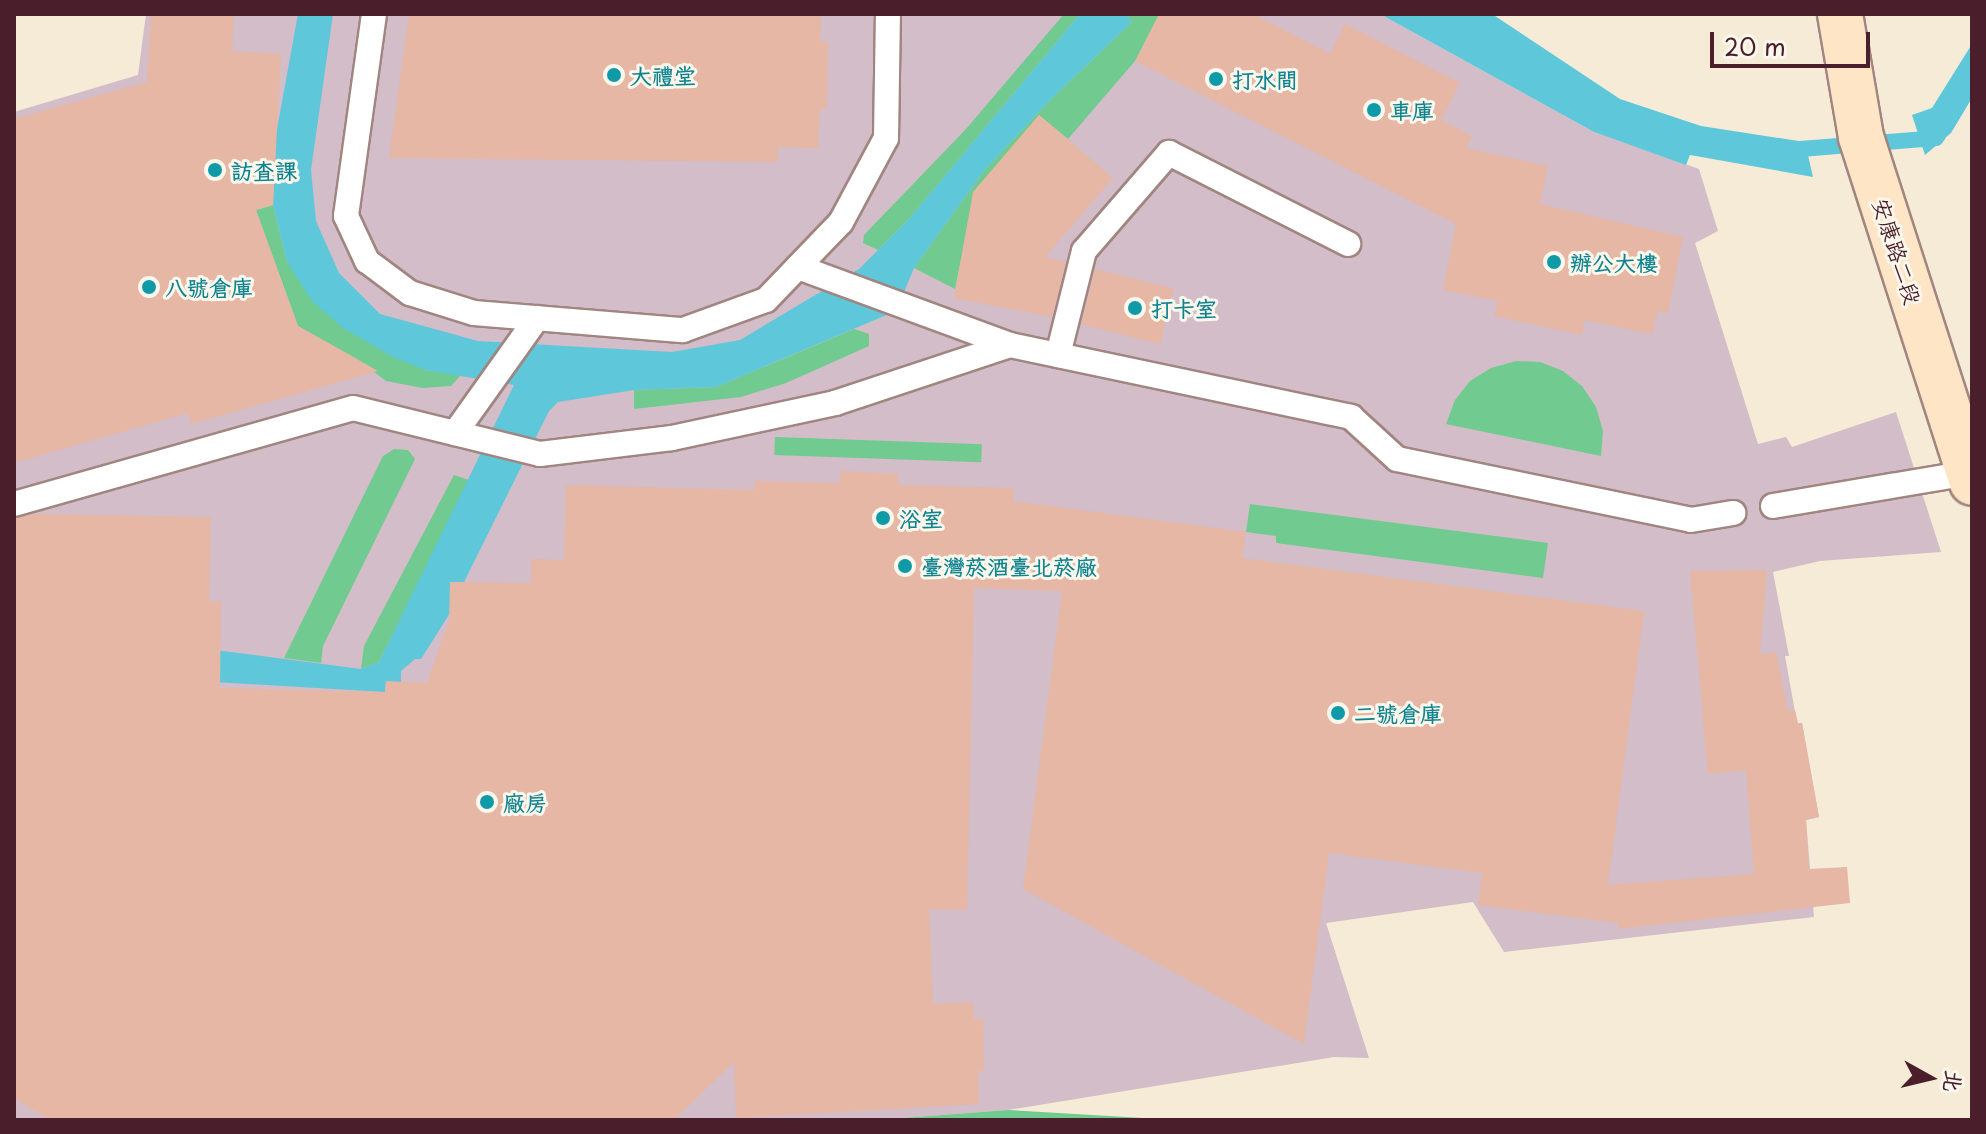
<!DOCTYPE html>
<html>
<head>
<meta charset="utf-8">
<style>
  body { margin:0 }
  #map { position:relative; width:1986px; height:1134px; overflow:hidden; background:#f5ebd6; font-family:"Playpen Sans","LXGW WenKai TC",sans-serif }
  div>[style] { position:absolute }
  .industrial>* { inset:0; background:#d2bdc8 }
  .green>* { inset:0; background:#71ca90; transform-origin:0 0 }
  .water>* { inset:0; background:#5ec7da }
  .stream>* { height:16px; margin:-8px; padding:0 8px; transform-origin:8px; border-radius:8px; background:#5ec7da }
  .building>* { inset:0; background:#e5b7a4; transform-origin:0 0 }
  .roads { filter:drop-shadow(2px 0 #a08580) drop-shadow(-2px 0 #a08580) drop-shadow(0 2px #a08580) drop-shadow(0 -2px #a08580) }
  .service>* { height:24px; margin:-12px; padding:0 12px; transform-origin:12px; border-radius:12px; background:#fff }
  .secondary>* { height:44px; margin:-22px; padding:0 22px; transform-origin:22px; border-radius:22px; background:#fee5c5 }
  .dots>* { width:22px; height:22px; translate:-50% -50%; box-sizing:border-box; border:4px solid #fbf7ec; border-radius:50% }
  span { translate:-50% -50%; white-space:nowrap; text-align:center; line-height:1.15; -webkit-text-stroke:6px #fbf7ec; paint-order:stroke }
  .culture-label { font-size:22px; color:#0d838f; font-weight:700 }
  .left { translate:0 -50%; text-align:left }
  .street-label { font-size:22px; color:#4a1f2b }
  .frame { position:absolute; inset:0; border:16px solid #4a1f2b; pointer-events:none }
  .north { position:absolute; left:1890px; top:1038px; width:80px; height:80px; -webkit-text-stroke:6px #fbf7ec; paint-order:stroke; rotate:98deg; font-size:22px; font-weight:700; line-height:32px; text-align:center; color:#4a1f2b }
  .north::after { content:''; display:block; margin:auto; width:28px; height:36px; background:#4a1f2b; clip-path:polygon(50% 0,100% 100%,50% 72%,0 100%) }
  .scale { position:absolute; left:1710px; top:32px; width:160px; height:36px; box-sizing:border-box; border:4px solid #4a1f2b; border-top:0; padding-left:10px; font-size:24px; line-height:28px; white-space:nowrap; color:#4a1f2b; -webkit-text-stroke:6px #fbf7ec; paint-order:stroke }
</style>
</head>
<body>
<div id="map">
  <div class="industrial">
    <i style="clip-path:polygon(146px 14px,1380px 14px,1594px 132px,1699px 169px,1718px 231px,1695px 243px,1758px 444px,1786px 437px,1792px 447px,1896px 412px,1941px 552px,1820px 561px,1773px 572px,1789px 656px,1785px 656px,1797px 723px,1802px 723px,1819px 817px,1806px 820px,1814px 917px,1504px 952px,1473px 902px,1326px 923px,1369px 1058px,1334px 1057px,1008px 1110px,875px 1120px,14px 1120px,14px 112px,138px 75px)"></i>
  </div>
  <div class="green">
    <i style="clip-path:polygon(1064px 14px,1080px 14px,909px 219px,878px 250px,863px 243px,864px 235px,966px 129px)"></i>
    <i style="clip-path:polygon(1133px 14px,1162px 14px,1135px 61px,1068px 139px,1039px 115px,968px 225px,955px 289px,914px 268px,982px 173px,1050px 100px,1132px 22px,1127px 16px)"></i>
    <i style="clip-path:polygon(273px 205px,287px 262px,425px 370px,461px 375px,451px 386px,423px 388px,386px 381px,357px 359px,298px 326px,256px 210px)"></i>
    <i style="clip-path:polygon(854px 329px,869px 334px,869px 346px,786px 383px,741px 397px,634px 409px,634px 390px,716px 387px)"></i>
    <i style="clip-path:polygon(1516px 361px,1540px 362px,1563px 371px,1582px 386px,1596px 407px,1603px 431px,1601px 456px,1446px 424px,1455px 400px,1470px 381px,1491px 368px)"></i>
    <i style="left:775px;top:437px;width:207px;height:18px;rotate:2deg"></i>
    <i style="clip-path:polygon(394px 449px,408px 450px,415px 459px,323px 646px,321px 663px,284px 658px,383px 456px)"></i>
    <i style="clip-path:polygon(454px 475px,469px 480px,379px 662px,361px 669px,364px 646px)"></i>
    <i style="clip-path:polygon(1250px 504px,1548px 543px,1543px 578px,1276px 543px,1276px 536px,1246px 532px)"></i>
    <i style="clip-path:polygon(1008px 1110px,1177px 1120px,875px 1120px)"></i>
  </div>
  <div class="water">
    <i style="clip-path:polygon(298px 14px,333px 14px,311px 170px,316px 221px,339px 273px,380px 314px,478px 341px,672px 352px,740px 340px,859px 269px,909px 219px,1080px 14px,1133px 14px,1127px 16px,1132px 22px,1050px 100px,982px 173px,914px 268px,896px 311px,716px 387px,634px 390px,558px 402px,549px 411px,464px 582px,450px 582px,450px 613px,421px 659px,415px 659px,401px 671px,401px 682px,386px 682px,385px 692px,198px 681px,207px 649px,361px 669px,379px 662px,514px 385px,425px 370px,391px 356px,343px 328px,312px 301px,287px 262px,273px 205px,276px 135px)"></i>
    <i style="clip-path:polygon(1380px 14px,1492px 14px,1620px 99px,1701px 126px,1805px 142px,1813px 177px,1690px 155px,1686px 165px,1594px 132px)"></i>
    <i style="clip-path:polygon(1972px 44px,1972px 98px,1951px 133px,1925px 155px,1912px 115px,1932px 108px)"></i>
  </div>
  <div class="stream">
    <i style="left:1788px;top:150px;width:148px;rotate:-4.6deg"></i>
    <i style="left:1936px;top:138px;width:4px;rotate:-56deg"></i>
  </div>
  <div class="building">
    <i style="clip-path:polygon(151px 14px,234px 14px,232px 51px,281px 54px,273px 205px,256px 210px,298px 326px,378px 371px,191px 424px,188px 413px,14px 463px,14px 119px,147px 82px)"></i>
    <i style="clip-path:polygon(409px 14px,821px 14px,820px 41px,828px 42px,827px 109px,820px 109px,818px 148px,778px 147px,778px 162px,389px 158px)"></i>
    <i style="clip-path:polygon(1159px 14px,1253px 14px,1330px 54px,1345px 24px,1460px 83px,1441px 120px,1472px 136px,1466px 148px,1548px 166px,1540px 204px,1683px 237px,1668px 313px,1658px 311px,1652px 334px,1585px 320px,1582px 335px,1494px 316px,1498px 301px,1443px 290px,1456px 224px,1135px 61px)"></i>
    <i style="clip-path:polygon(1039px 115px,1113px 178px,1045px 257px,1066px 262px,1052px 317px,954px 298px,973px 192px)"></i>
    <i style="left:1095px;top:269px;width:81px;height:57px;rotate:14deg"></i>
    <i style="clip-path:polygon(841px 471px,898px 474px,898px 485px,1014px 488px,1013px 501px,1246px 532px,1242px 558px,1644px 611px,1608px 885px,1754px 874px,1746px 770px,1708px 774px,1690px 571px,1767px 570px,1760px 655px,1776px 652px,1788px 711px,1795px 710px,1798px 723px,1802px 723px,1819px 817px,1806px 820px,1809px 869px,1847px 867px,1850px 903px,1618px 929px,1618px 923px,1478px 905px,1482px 873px,1329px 853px,1304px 1044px,1023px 889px,1062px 591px,974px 588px,967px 910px,929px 909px,933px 1004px,973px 1002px,974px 1019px,983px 1019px,984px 1071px,978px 1071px,979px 1104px,736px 1118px,734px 1062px,674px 1120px,50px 1120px,14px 1098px,14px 519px,34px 514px,211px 517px,209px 601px,221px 601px,220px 688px,385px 692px,386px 681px,427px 683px,449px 621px,450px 582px,531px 583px,531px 559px,564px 560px,566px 485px,754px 490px,755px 481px,840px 483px)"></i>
  </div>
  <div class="roads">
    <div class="service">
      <i style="left:374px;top:14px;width:204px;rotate:97.9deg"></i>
      <i style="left:346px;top:216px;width:50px;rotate:65deg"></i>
      <i style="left:367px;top:261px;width:54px;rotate:36.7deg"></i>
      <i style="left:410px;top:293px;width:67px;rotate:17.4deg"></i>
      <i style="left:474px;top:313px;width:210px;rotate:4.7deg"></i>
      <i style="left:683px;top:330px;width:88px;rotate:-19.9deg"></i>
      <i style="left:766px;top:300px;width:108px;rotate:-46.1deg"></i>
      <i style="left:841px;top:222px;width:95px;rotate:-61.8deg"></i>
      <i style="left:886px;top:138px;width:124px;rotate:-89.1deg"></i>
      <i style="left:798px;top:267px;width:226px;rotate:20.2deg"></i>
      <i style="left:1058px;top:355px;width:107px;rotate:-76deg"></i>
      <i style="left:1084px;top:251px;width:130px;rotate:-49.1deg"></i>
      <i style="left:1169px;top:153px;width:201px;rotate:26.9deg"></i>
      <i style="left:455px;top:433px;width:141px;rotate:-54.5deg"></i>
      <i style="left:14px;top:504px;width:352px;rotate:-15.8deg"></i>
      <i style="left:353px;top:408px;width:193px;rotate:13.8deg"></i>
      <i style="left:540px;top:454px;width:133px;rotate:-6.9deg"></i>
      <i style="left:672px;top:438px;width:167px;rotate:-12.1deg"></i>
      <i style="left:835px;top:403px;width:184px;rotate:-18.3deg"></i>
      <i style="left:1010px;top:345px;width:349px;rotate:11.9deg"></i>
      <i style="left:1351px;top:417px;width:62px;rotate:42.4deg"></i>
      <i style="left:1397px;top:459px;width:300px;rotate:11.7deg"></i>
      <i style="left:1691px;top:520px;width:43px;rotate:-9.5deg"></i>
      <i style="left:1773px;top:506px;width:199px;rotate:-9.6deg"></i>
    </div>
    <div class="secondary">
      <i style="left:1840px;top:14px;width:125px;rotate:80.3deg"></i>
      <i style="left:1861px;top:137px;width:363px;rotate:72.2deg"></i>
    </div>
  </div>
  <div class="dots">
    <i style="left:614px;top:75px;background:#0f9aa8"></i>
    <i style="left:1216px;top:79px;background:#0f9aa8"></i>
    <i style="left:1374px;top:110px;background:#0f9aa8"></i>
    <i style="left:215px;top:170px;background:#0f9aa8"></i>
    <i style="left:1554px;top:262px;background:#0f9aa8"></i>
    <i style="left:149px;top:287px;background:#0f9aa8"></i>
    <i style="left:1135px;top:308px;background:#0f9aa8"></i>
    <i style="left:883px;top:518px;background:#0f9aa8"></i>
    <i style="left:905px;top:566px;background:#0f9aa8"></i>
    <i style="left:1338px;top:713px;background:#0f9aa8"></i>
    <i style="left:487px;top:802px;background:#0f9aa8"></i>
  </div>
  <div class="culture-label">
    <span class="left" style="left:630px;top:75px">大禮堂</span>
    <span class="left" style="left:1232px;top:79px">打水間</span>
    <span class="left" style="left:1390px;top:110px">車庫</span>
    <span class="left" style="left:231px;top:170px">訪查課</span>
    <span class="left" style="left:1570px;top:262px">辦公大樓</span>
    <span class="left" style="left:165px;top:287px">八號倉庫</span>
    <span class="left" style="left:1151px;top:308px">打卡室</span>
    <span class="left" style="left:899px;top:518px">浴室</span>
    <span class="left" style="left:921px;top:566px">臺灣菸酒臺北菸廠</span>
    <span class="left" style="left:1354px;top:713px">二號倉庫</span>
    <span class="left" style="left:503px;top:802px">廠房</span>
  </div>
  <div class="street-label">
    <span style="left:1898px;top:251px;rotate:72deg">安康路二段</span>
  </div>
  <div class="frame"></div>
  <div class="north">北</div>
  <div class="scale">20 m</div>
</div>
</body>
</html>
